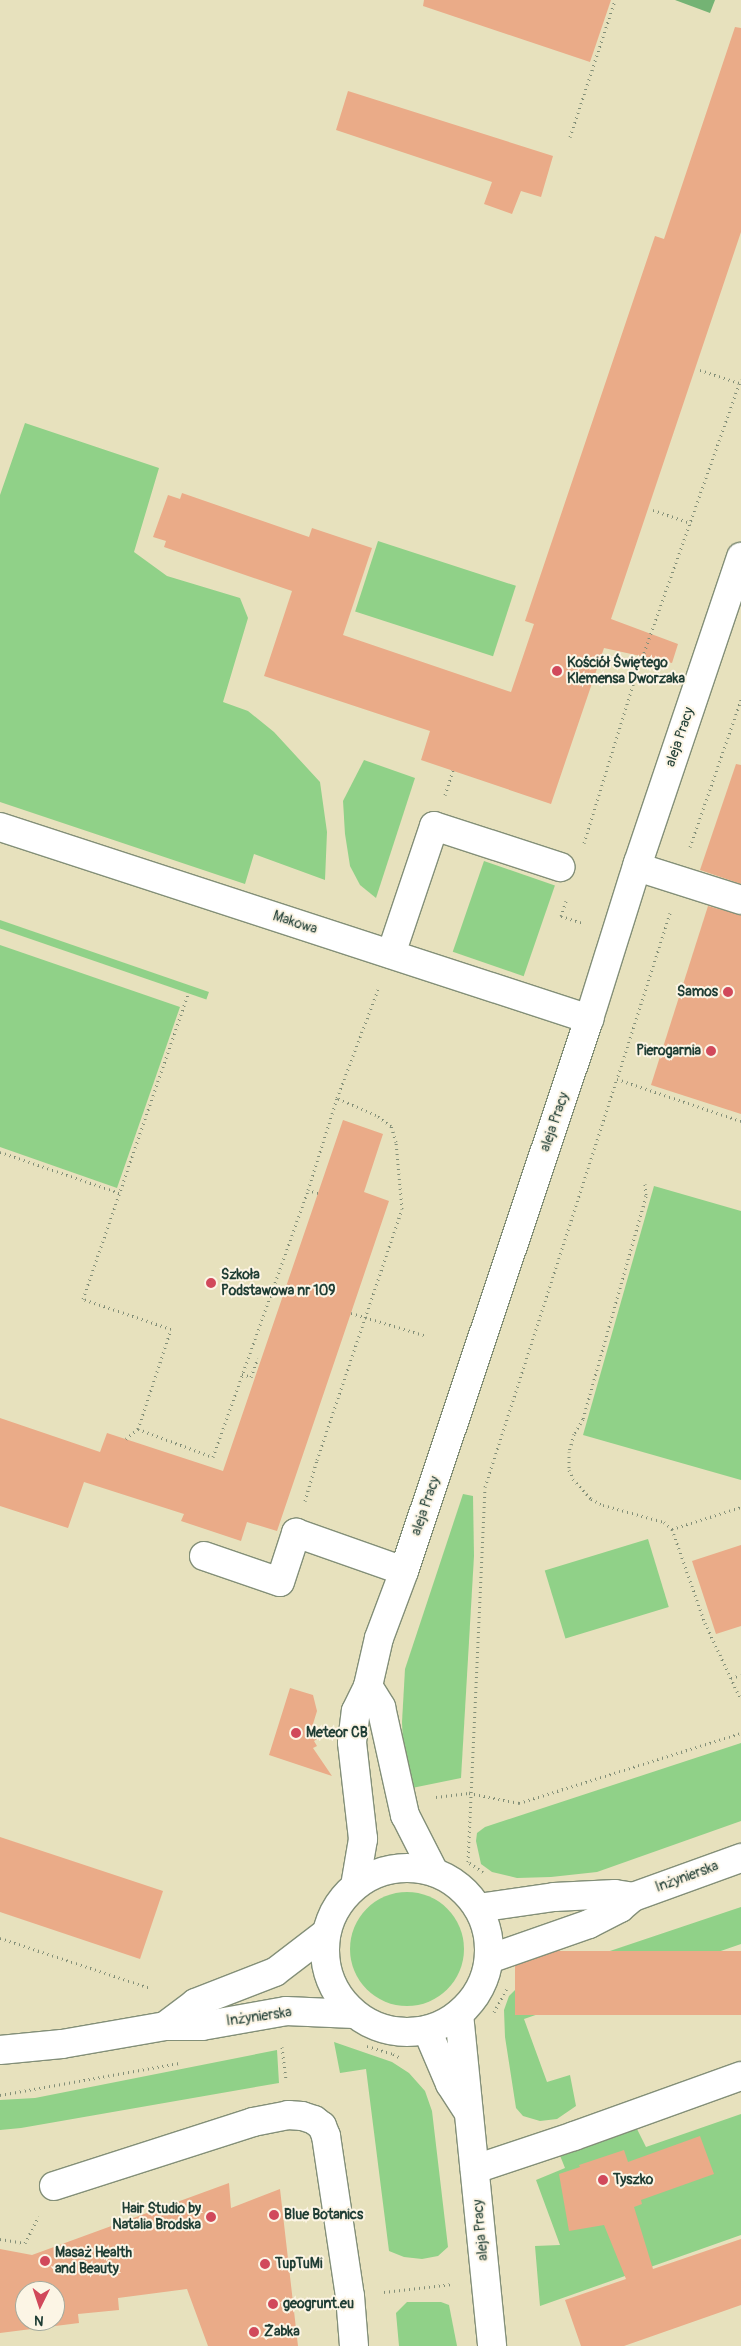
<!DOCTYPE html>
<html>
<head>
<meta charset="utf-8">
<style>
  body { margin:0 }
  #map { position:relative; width:741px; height:2346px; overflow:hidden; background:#e7e1bd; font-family:Pangolin,sans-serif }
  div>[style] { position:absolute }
  .green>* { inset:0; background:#90d188; transform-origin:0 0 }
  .round { border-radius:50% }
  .forest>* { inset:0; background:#74b374 }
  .building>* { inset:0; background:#eaab88; transform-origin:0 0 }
  .path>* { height:3px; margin-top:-1.5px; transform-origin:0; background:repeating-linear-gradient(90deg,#838f78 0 1px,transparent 0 5px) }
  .roads { filter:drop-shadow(1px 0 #838f78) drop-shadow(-1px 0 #838f78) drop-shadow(0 1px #838f78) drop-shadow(0 -1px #838f78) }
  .minor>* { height:28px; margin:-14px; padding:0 14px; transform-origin:14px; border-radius:14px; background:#fff }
  .minor>.ring { margin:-14px; padding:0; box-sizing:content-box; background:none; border:28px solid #fff; border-radius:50% }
  .dots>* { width:14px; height:14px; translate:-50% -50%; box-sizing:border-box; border:2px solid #fcf5e5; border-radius:50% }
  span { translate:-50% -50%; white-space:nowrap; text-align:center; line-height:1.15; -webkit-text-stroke:4px #fcf5e5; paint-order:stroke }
  .poi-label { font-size:14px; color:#1f3d34; font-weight:700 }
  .left { translate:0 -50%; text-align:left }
  .right { translate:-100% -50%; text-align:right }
  .street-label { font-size:14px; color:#1f3d34 }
  .north { position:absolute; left:15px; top:2281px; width:50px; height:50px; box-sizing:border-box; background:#fcf5e5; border:1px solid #a4ab9e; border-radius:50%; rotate:184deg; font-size:14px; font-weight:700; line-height:20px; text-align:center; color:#1f3d34 }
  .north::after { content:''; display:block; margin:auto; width:18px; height:22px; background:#d1495b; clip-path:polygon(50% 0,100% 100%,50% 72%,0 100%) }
</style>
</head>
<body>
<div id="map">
  <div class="green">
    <i style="clip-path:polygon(25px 423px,159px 468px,134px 552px,167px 576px,240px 598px,248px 618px,223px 702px,248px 711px,274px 732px,320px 782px,327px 832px,325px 880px,254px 854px,245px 884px,0 802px,0 495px)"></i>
    <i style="left:378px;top:541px;width:145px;height:74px;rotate:18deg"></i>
    <i style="clip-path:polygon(364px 760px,415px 778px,376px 898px,360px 885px,350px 866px,345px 834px,343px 801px)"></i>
    <i style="left:484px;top:861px;width:75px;height:96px;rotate:19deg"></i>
    <i style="left:0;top:920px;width:221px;height:8px;rotate:19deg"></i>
    <i style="clip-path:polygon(0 945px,180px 1007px,117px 1188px,0 1147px)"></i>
    <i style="clip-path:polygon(654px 1186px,741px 1211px,741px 1480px,583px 1435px)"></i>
    <i style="clip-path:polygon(463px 1494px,473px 1496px,474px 1556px,461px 1778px,412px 1788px,403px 1745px,402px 1722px,405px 1669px)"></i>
    <i style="left:648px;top:1539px;width:71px;height:108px;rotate:73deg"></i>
    <i style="clip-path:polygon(741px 1743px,741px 1821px,597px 1872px,551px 1877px,517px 1878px,492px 1872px,481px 1864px,476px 1841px,477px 1833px,485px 1827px)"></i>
    <i class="round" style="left:350px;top:1892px;width:114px;height:114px"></i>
    <i style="clip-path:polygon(741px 1907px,741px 1944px,524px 2019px,547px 2082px,570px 2075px,576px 2106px,557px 2119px,540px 2121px,523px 2116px,516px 2108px,505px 2037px,504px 2010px,509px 1996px,520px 1985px,598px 1955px)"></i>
    <i style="clip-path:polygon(334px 2042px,392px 2062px,409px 2073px,425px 2091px,432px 2111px,448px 2247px,438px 2256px,422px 2259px,404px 2257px,389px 2251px,366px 2069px,340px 2073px)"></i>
    <i style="clip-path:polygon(277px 2050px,279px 2083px,21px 2128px,0 2130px,0 2100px,35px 2098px)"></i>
    <i style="clip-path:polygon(741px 2114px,741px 2235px,540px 2306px,535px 2246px,560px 2245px,536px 2180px,565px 2168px,559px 2153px,635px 2125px,646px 2147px)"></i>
    <i style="clip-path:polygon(407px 2302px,441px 2302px,449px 2305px,457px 2346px,399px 2346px,396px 2313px)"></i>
  </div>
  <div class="forest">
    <i style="clip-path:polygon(675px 0,715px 0,710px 13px)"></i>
  </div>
  <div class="building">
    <i style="clip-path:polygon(424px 0,611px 0,590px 62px,423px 6px)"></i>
    <i style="clip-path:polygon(735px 27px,741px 28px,741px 232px,611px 619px,678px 644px,672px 663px,604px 648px,551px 804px,421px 760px,430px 731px,264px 676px,292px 591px,164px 547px,166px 541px,153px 537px,168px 495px,180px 499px,182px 493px,309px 537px,312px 528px,372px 548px,343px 635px,511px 692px,534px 624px,525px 621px,655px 236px,664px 239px)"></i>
    <i style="clip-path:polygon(348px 91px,553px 156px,541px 197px,521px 191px,512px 214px,484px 204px,492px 182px,336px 130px)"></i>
    <i style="clip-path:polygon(736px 764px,741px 765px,741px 884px,700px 870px)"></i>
    <i style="clip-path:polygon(708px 906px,741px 915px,741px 1114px,651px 1085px)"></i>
    <i style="clip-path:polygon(343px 1120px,383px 1134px,364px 1192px,389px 1201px,277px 1531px,247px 1522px,241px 1541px,181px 1521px,184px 1514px,84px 1482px,68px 1528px,0 1506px,0 1418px,100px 1452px,107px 1433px,223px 1471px)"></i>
    <i style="clip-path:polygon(741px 1545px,741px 1626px,716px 1634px,692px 1561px)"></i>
    <i style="clip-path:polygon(290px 1688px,313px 1695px,317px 1711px,313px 1724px,318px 1730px,314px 1733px,317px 1739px,314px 1741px,317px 1746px,313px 1748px,332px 1776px,269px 1755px)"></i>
    <i style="clip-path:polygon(0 1837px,163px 1891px,140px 1959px,0 1912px)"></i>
    <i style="left:741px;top:1951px;width:64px;height:226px;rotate:90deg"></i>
    <i style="clip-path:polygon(700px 2136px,714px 2174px,641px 2200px,642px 2204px,634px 2207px,653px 2269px,741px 2239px,741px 2305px,624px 2346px,581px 2346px,565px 2300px,626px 2279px,604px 2225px,569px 2231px,559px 2174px,580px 2167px,579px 2165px,624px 2150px,628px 2162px)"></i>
    <i style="clip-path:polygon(evenodd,229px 2183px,231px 2208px,280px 2189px,298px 2346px,208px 2346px,187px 2289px,118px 2298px,119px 2310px,78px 2314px,79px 2323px,0 2333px,0 2249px,32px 2255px,229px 2183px,25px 2291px,55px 2291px,55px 2321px,25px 2321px,25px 2291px)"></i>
  </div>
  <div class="path">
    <i style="left:570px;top:137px;width:144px;rotate:-71.8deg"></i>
    <i style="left:700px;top:370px;width:41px;rotate:18.4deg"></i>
    <i style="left:653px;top:510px;width:40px;rotate:18.9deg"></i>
    <i style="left:445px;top:795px;width:26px;rotate:-72deg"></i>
    <i style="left:584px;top:843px;width:170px;rotate:-72.8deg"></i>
    <i style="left:634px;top:681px;width:320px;rotate:-70.5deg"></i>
    <i style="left:690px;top:847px;width:156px;rotate:-70.9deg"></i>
    <i style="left:566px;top:901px;width:16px;rotate:108deg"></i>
    <i style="left:561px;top:916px;width:23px;rotate:18deg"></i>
    <i style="left:670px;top:913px;width:174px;rotate:107.7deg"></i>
    <i style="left:617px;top:1079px;width:131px;rotate:18.7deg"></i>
    <i style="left:0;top:1152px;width:127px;rotate:18.9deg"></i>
    <i style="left:645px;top:1184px;width:12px;rotate:85deg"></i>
    <i style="left:646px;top:1196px;width:232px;rotate:105.8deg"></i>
    <i style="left:583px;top:1419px;width:17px;rotate:121deg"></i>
    <i style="left:574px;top:1434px;width:19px;rotate:106deg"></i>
    <i style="left:569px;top:1452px;width:18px;rotate:90deg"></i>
    <i style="left:569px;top:1470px;width:10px;rotate:66deg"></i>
    <i style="left:573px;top:1479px;width:27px;rotate:48deg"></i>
    <i style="left:591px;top:1499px;width:13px;rotate:27deg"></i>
    <i style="left:603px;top:1505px;width:63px;rotate:15.6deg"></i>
    <i style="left:664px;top:1522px;width:11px;rotate:41deg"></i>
    <i style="left:672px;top:1529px;width:100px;rotate:70.7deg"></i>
    <i style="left:705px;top:1623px;width:85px;rotate:64.9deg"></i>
    <i style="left:318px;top:1193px;width:10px;rotate:-163deg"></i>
    <i style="left:308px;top:1190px;width:96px;rotate:-72.5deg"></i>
    <i style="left:337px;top:1098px;width:119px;rotate:-69.3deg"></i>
    <i style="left:351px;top:1313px;width:79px;rotate:16.8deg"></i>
    <i style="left:242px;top:1374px;width:9px;rotate:18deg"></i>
    <i style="left:251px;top:1377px;width:20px;rotate:-70deg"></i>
    <i style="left:138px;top:1429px;width:80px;rotate:20.5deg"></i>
    <i style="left:213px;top:1457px;width:283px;rotate:-70.4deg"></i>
    <i style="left:126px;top:1439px;width:16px;rotate:-40deg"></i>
    <i style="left:138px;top:1429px;width:105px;rotate:-71.7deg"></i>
    <i style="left:171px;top:1329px;width:93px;rotate:-161.2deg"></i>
    <i style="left:83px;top:1299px;width:323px;rotate:-71deg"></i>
    <i style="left:305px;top:1501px;width:43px;rotate:-73.7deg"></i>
    <i style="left:317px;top:1460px;width:265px;rotate:-71.3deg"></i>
    <i style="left:402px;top:1209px;width:67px;rotate:-95.1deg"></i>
    <i style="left:396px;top:1142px;width:17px;rotate:-107deg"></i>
    <i style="left:391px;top:1126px;width:19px;rotate:-144deg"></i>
    <i style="left:376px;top:1115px;width:43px;rotate:-156.4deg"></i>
    <i style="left:672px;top:1529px;width:72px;rotate:-17.7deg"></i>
    <i style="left:731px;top:1678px;width:10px;rotate:-17deg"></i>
    <i style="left:436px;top:1797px;width:33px;rotate:-7deg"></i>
    <i style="left:469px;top:1793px;width:51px;rotate:11.3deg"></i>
    <i style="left:519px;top:1803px;width:233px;rotate:-17.5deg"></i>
    <i style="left:483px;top:1872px;width:18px;rotate:-146deg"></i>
    <i style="left:468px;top:1862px;width:375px;rotate:-87.4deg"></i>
    <i style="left:485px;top:1487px;width:429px;rotate:-72.1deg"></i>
    <i style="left:0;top:1938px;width:158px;rotate:18.4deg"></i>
    <i style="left:494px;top:2012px;width:26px;rotate:-61deg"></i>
    <i style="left:367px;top:2046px;width:27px;rotate:17deg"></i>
    <i style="left:393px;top:2054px;width:9px;rotate:27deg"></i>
    <i style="left:282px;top:2047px;width:33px;rotate:83deg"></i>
    <i style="left:0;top:2095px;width:182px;rotate:-10.1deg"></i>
    <i style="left:0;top:2239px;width:25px;rotate:9deg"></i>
    <i style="left:25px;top:2243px;width:30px;rotate:-63deg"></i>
    <i style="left:384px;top:2292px;width:69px;rotate:-6.6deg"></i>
  </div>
  <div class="roads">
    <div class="minor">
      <i style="left:0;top:827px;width:620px;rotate:18.05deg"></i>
      <i style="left:637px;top:867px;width:109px;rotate:17.6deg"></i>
      <i style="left:391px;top:954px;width:135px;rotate:-71.4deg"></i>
      <i style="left:434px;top:826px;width:133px;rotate:18deg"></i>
      <i style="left:204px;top:1556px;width:80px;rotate:18.9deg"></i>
      <i style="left:280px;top:1582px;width:52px;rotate:-71.9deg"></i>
      <i style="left:296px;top:1533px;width:114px;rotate:19.4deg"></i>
      <i style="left:368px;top:1686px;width:25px;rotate:58deg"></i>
      <i style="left:381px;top:1707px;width:111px;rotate:77.5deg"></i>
      <i style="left:405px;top:1815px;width:64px;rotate:63deg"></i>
      <i class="ring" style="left:325px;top:1868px;width:136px;height:136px"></i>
      <i style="left:355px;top:1886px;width:48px;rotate:-80.3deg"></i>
      <i style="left:363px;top:1839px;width:98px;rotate:-96.5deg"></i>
      <i style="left:352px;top:1742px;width:31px;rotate:-83deg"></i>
      <i style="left:356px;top:1711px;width:28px;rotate:-64deg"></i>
      <i style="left:368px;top:1686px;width:49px;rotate:-77.1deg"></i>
      <i style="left:379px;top:1638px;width:72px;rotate:-69.5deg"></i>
      <i style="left:404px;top:1571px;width:582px;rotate:-71.47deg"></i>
      <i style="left:589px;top:1019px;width:164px;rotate:-72.6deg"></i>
      <i style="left:638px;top:863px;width:323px;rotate:-71.4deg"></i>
      <i style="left:478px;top:1908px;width:77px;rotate:-8.2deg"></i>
      <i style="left:554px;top:1897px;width:61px;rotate:-2.8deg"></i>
      <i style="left:615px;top:1894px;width:18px;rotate:9deg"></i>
      <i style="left:489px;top:1959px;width:106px;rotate:-19.3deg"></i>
      <i style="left:589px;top:1924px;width:35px;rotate:-27deg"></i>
      <i style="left:620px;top:1908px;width:17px;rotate:-40deg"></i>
      <i style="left:633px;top:1897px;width:115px;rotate:-19.9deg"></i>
      <i style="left:459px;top:2014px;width:334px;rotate:84.3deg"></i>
      <i style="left:165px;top:2026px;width:38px;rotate:-37deg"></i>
      <i style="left:195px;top:2003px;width:86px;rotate:-21.2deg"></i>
      <i style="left:275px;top:1972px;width:64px;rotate:-37.4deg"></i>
      <i style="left:427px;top:2030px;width:59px;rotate:66.9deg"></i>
      <i style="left:450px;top:2084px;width:30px;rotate:57deg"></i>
      <i style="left:0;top:2050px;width:62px;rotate:-5.5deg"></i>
      <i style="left:62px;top:2044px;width:105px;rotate:-9.9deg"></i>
      <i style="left:165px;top:2026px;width:37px"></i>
      <i style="left:202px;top:2026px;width:85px;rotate:-10.1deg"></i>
      <i style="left:286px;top:2011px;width:68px;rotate:2.5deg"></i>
      <i style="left:475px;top:2169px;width:104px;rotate:-18.4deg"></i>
      <i style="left:574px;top:2136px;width:177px;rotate:-19.8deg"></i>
      <i style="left:54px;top:2186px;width:209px;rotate:-17.8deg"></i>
      <i style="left:253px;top:2122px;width:36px;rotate:-11deg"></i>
      <i style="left:288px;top:2115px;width:14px;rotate:4deg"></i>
      <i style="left:302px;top:2116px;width:13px;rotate:18deg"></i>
      <i style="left:314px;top:2120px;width:10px;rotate:37deg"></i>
      <i style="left:322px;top:2126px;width:11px;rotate:68deg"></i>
      <i style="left:326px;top:2136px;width:162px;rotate:81.5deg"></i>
      <i style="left:350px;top:2296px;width:50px;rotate:85.4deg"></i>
    </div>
  </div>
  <div class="dots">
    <i style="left:557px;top:671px;background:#d1495b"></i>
    <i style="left:728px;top:992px;background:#d1495b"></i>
    <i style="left:711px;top:1051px;background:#d1495b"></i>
    <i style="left:211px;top:1283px;background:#d1495b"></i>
    <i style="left:296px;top:1733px;background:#d1495b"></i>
    <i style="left:603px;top:2180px;background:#d1495b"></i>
    <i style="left:274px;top:2215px;background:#d1495b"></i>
    <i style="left:211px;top:2217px;background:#d1495b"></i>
    <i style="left:45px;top:2261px;background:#d1495b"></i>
    <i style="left:265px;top:2264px;background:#d1495b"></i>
    <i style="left:273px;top:2304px;background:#d1495b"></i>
    <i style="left:254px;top:2332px;background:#d1495b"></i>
  </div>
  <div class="poi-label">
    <span class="left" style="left:567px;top:671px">Kościół Świętego<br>Klemensa Dworzaka</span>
    <span class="right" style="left:718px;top:992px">Samos</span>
    <span class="right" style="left:701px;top:1051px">Pierogarnia</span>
    <span class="left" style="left:221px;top:1283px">Szkoła<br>Podstawowa nr 109</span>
    <span class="left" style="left:306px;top:1733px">Meteor CB</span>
    <span class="left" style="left:613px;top:2180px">Tyszko</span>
    <span class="right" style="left:201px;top:2217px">Hair Studio by<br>Natalia Brodska</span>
    <span class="left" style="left:284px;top:2215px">Blue Botanics</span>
    <span class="left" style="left:55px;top:2261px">Masaż Health<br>and Beauty</span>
    <span class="left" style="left:275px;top:2264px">TupTuMi</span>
    <span class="left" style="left:283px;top:2304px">geogrunt.eu</span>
    <span class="left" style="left:264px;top:2332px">Żabka</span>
  </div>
  <div class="street-label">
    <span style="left:680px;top:737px;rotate:-71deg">aleja Pracy</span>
    <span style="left:295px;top:923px;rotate:18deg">Makowa</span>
    <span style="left:555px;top:1122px;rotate:-71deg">aleja Pracy</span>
    <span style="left:426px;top:1506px;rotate:-71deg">aleja Pracy</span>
    <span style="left:687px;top:1877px;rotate:-20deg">Inżynierska</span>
    <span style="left:259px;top:2017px;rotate:-8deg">Inżynierska</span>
    <span style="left:481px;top:2230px;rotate:-95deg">aleja Pracy</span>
  </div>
  <div class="north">N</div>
</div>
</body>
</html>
